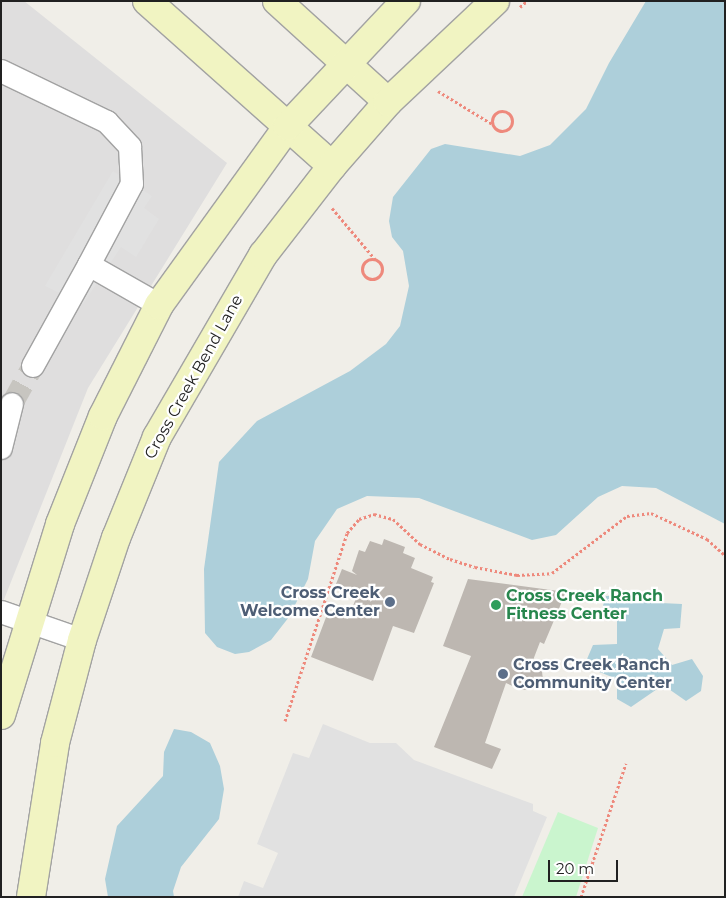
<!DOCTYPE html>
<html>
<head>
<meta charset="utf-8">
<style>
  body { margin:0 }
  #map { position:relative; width:726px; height:898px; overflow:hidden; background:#f0eee8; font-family:Montserrat,sans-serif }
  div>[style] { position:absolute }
  .residential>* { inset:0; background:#dfdede }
  .park>* { inset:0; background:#caf5ce }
  .parking>* { inset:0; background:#e1e1e1 }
  .water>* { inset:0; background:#adcfda }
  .building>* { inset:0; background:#bdb7b1 }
  .minor-tunnel>* { height:22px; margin-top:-11px; transform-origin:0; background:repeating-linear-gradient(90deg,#c7c5c0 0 22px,transparent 0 33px) }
  .path>* { height:3px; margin-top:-1.5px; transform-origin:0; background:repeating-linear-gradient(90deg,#ee897c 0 2.5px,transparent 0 5px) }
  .path>.ring { margin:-1.5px; padding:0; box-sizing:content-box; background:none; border:3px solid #ee897c; border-radius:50% }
  .roads { filter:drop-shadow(1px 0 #a2a2a2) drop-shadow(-1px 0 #a2a2a2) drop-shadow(0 1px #a2a2a2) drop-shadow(0 -1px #a2a2a2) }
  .minor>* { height:22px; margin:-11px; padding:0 11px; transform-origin:11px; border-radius:11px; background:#fff }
  .secondary>* { height:28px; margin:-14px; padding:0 14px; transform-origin:14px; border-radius:14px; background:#f1f4c2 }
  .dots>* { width:14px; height:14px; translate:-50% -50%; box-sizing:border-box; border:2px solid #fff; border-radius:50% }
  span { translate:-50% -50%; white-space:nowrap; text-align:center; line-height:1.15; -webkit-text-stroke:4.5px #fff; paint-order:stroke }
  .street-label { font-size:16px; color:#212121 }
  .service-label { font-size:16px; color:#4e5e75; font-weight:700 }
  .right { translate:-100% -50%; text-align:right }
  .left { translate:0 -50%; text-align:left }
  .leisure-label { font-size:16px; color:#27864d; font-weight:700 }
  .frame { position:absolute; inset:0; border:2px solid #212121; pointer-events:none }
  .scale { position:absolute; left:548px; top:860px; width:70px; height:22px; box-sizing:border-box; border:2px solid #212121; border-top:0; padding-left:6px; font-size:15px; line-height:18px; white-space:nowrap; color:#212121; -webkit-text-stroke:4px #fff; paint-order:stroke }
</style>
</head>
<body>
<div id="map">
  <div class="residential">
    <i style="clip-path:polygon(1px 1px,24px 1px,227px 163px,88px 388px,1px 607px)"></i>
  </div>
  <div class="park">
    <i style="clip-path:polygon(558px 812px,598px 828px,576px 897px,522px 897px)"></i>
  </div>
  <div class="parking">
    <i style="clip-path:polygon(113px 171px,152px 196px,144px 208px,159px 219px,136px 257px,121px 247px,83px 304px,45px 286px)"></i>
    <i style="clip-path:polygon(323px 724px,370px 743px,396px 743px,414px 760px,533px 804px,533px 811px,547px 817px,514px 897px,238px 897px,244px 881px,263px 888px,278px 853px,257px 844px,293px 753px,309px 758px)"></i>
  </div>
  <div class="water">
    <i style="clip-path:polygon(646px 1px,725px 1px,725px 524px,656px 488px,622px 486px,598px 497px,556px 535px,532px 540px,419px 498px,367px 496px,337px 509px,315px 541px,308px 579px,289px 617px,271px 640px,249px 652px,235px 654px,217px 647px,205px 633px,204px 569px,219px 462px,257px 421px,350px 371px,386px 344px,400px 326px,409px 286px,403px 251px,392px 237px,389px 221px,393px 197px,431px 149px,445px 144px,520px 156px,550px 145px,586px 109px,609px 63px)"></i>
    <i style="clip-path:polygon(646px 595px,661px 603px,682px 604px,680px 628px,664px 629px,658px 649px,672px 665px,692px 659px,703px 676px,701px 691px,686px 701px,663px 685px,631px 707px,617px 699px,617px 679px,584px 666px,593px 645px,617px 644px,617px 618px,600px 615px,606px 596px)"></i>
    <i style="clip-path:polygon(174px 729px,191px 732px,210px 743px,220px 766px,224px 789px,219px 819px,181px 867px,173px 891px,174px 897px,108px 897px,105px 879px,117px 826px,163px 776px,164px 752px)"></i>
  </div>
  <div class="building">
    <i style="clip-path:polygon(384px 539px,405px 547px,403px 553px,415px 558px,411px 568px,433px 577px,431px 582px,434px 583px,414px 633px,393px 626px,373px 681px,311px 657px,328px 612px,348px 619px,358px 593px,336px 584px,342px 569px,357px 575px,352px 571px,359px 550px,365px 552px,370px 541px,382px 545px)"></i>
    <i style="clip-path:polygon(468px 579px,566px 592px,544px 644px,540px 642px,530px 668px,541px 663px,543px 680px,534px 689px,522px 690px,506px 683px,485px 743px,501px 749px,492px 769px,434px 747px,471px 656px,443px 646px)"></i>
  </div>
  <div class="minor-tunnel">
    <i style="left:12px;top:404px;width:43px;rotate:-61.1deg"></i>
  </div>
  <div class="path">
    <i style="left:520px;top:7px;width:9px;rotate:-41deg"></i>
    <i style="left:438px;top:91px;width:63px;rotate:31.4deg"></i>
    <i class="ring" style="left:492px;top:111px;width:17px;height:17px"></i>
    <i style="left:332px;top:208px;width:67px;rotate:49.9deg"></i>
    <i class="ring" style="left:362px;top:259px;width:17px;height:17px"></i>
    <i style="left:285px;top:721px;width:198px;rotate:-71.7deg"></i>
    <i style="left:347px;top:533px;width:18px;rotate:-49deg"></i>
    <i style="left:359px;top:519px;width:16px;rotate:-18deg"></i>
    <i style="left:374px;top:514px;width:20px;rotate:15deg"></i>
    <i style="left:393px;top:519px;width:37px;rotate:43deg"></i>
    <i style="left:420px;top:544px;width:34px;rotate:27deg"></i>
    <i style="left:450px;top:559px;width:26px;rotate:18deg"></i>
    <i style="left:475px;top:567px;width:43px;rotate:10.8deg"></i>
    <i style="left:517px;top:575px;width:35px;rotate:-3deg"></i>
    <i style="left:552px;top:573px;width:94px;rotate:-37.2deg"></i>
    <i style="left:627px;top:516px;width:24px;rotate:-7deg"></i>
    <i style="left:651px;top:513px;width:62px;rotate:24.9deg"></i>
    <i style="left:707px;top:539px;width:24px;rotate:42deg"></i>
    <i style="left:581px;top:897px;width:141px;rotate:-71.4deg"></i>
  </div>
  <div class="roads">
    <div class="minor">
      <i style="left:1px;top:71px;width:118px;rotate:25.7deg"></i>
      <i style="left:107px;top:122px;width:34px;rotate:47deg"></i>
      <i style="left:130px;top:147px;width:37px;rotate:87deg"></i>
      <i style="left:132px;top:184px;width:92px;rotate:118deg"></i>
      <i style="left:89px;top:265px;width:81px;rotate:29.7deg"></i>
      <i style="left:33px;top:366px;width:115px;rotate:-61deg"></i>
      <i style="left:1px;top:448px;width:45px;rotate:-76deg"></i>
      <i style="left:1px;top:612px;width:86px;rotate:19.1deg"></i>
    </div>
    <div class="secondary">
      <i style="left:147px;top:1px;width:248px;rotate:41.7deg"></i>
      <i style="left:277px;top:1px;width:150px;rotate:42.3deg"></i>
      <i style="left:1px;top:715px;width:200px;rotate:-72.8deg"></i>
      <i style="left:60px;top:524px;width:116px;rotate:-68.3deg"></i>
      <i style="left:103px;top:416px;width:124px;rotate:-63.2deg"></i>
      <i style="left:159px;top:305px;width:221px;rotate:-54.2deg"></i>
      <i style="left:288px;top:126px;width:172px;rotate:-46.7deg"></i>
      <i style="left:31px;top:897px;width:156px;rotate:-81.1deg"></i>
      <i style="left:55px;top:743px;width:106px;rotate:-75.3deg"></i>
      <i style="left:82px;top:640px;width:108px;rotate:-71.6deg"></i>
      <i style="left:116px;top:538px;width:109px;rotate:-67.9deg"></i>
      <i style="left:157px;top:437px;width:211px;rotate:-59.8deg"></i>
      <i style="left:263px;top:255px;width:113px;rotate:-52.2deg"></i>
      <i style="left:332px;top:166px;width:85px;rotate:-48.8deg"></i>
      <i style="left:388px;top:102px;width:147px;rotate:-43.3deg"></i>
    </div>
  </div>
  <div class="dots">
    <i style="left:390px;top:602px;background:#5c6f8a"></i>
    <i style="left:496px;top:605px;background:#2e9e5b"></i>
    <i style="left:503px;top:674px;background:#5c6f8a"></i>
  </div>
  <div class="street-label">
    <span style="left:194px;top:377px;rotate:-61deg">Cross Creek Bend Lane</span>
  </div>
  <div class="service-label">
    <span class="right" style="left:380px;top:602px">Cross Creek<br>Welcome Center</span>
    <span class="left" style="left:513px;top:674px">Cross Creek Ranch<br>Community Center</span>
  </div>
  <div class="leisure-label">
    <span class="left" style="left:506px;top:605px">Cross Creek Ranch<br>Fitness Center</span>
  </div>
  <div class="frame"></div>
  <div class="scale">20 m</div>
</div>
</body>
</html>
